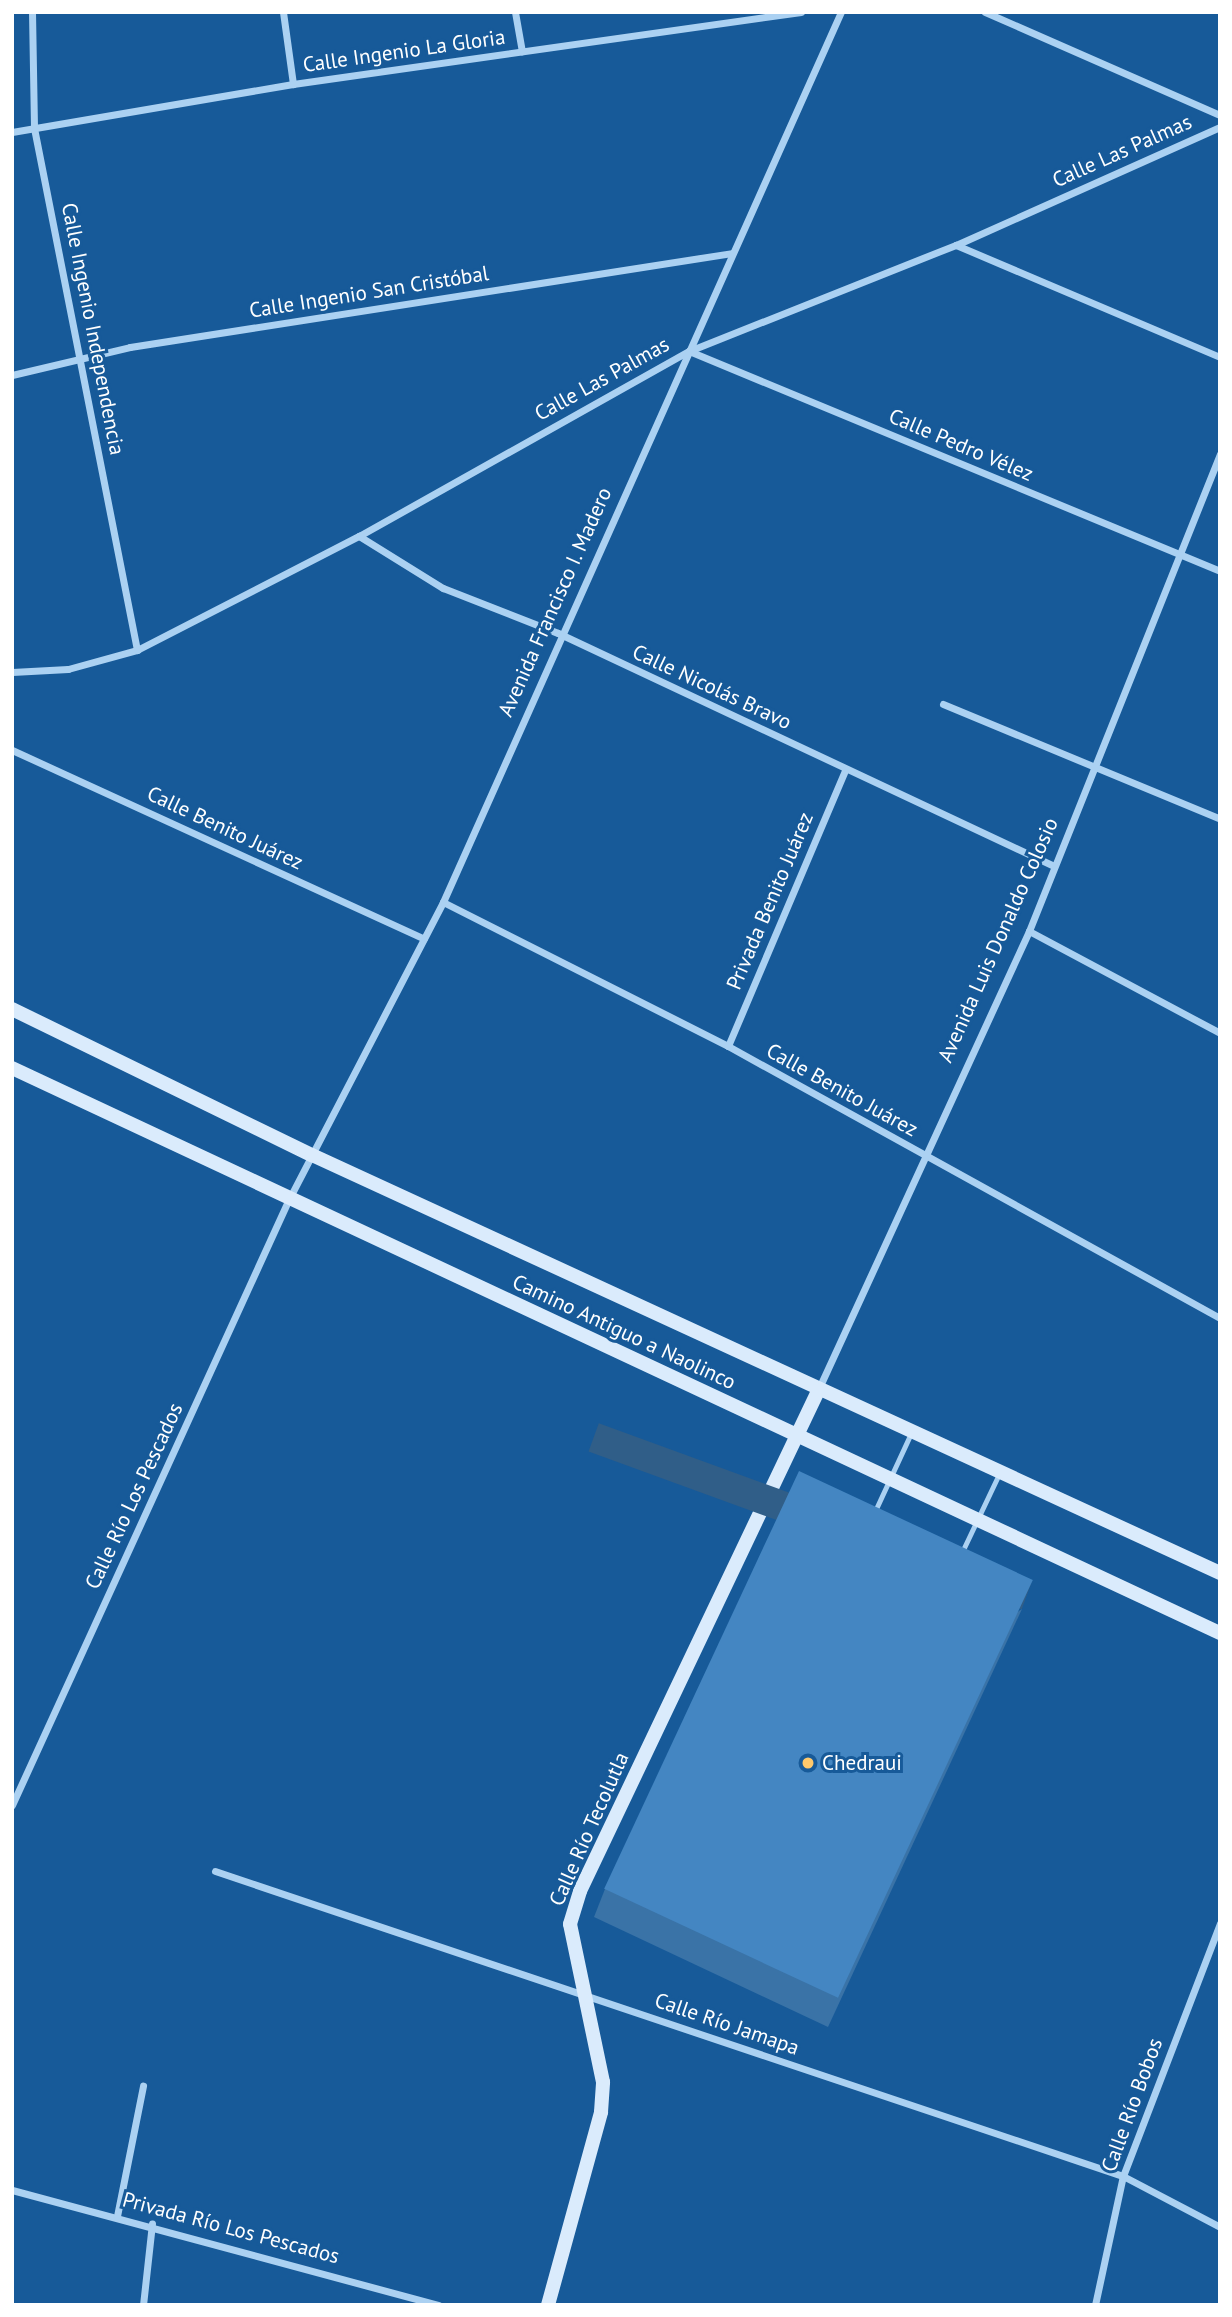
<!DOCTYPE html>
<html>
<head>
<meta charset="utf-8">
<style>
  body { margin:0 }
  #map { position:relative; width:1232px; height:2317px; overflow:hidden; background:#175a99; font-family:"PT Sans",sans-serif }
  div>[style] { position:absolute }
  .service>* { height:5px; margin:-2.5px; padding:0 2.5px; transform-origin:2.5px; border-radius:2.5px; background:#abd1f2 }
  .minor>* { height:7px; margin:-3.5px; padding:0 3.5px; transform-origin:3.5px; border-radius:3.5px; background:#abd1f2 }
  .secondary>* { height:14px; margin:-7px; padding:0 7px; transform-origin:7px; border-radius:7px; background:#daebfc }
  .wall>* { inset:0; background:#3a73a7 }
  .shaded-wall>* { inset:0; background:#305e88; transform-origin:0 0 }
  .building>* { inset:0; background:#4486c2; transform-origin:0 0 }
  .dots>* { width:19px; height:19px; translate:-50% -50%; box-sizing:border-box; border:4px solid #175a99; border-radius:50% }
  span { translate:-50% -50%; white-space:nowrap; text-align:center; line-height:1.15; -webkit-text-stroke:6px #175a99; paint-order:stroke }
  .street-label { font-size:21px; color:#fff }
  .poi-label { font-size:21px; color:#fff }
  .left { translate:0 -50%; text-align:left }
  .frame { position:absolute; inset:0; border:14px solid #fff; pointer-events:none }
</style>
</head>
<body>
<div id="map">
  <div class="service">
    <i style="left:875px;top:1511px;width:88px;rotate:-65.2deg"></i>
    <i style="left:961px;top:1554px;width:91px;rotate:-64.6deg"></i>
  </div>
  <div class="minor">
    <i style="left:32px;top:12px;width:116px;rotate:89deg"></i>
    <i style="left:34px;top:128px;width:532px;rotate:78.84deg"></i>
    <i style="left:283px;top:12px;width:73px;rotate:82.1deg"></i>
    <i style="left:515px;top:12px;width:40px;rotate:80deg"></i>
    <i style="left:985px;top:12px;width:257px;rotate:23.7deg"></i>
    <i style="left:12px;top:132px;width:285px;rotate:-9.7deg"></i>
    <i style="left:293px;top:84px;width:513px;rotate:-8.07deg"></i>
    <i style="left:956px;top:245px;width:287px;rotate:23deg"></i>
    <i style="left:689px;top:351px;width:575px;rotate:22.5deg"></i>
    <i style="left:12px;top:375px;width:121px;rotate:-13.3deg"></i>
    <i style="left:130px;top:347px;width:609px;rotate:-8.87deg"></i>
    <i style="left:359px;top:536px;width:99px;rotate:31.8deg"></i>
    <i style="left:443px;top:588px;width:123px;rotate:21.4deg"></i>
    <i style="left:558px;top:633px;width:548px;rotate:25.16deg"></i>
    <i style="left:12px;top:672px;width:56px;rotate:-3.1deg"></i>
    <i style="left:68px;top:669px;width:72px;rotate:-15.4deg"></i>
    <i style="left:137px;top:650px;width:250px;rotate:-27.2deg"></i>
    <i style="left:359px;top:536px;width:378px;rotate:-29.3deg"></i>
    <i style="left:689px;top:351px;width:287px;rotate:-21.7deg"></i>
    <i style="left:956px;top:245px;width:289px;rotate:-24.1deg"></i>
    <i style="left:943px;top:704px;width:300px;rotate:22.5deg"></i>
    <i style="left:12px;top:750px;width:453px;rotate:24.6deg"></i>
    <i style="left:443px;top:902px;width:319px;rotate:26.8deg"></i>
    <i style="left:728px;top:1046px;width:562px;rotate:28.94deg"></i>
    <i style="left:1029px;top:931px;width:217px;rotate:28.1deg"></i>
    <i style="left:728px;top:1046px;width:300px;rotate:-67deg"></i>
    <i style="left:819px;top:1388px;width:503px;rotate:-65.32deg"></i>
    <i style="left:1029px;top:931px;width:514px;rotate:-68.18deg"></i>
    <i style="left:12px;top:1805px;width:664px;rotate:-65.44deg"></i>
    <i style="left:288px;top:1201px;width:337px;rotate:-62.6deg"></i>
    <i style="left:443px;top:902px;width:975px;rotate:-65.91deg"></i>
    <i style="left:215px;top:1871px;width:958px;rotate:18.57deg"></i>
    <i style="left:1123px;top:2176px;width:110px;rotate:27.7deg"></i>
    <i style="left:12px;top:2190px;width:442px;rotate:15.1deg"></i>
    <i style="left:117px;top:2216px;width:133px;rotate:-78.7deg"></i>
    <i style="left:143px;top:2305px;width:82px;rotate:-83.7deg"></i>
    <i style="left:1095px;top:2305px;width:132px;rotate:-77.8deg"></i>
    <i style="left:1123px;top:2176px;width:271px;rotate:-69deg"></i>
  </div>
  <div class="secondary">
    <i style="left:12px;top:1009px;width:334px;rotate:26deg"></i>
    <i style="left:312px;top:1155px;width:1000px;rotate:24.72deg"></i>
    <i style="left:12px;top:1068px;width:1334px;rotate:25.07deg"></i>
    <i style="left:548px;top:2305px;width:200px;rotate:-74.6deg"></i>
    <i style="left:601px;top:2112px;width:30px;rotate:-86deg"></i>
    <i style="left:603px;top:2082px;width:161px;rotate:-101.8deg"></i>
    <i style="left:570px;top:1924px;width:34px;rotate:-73deg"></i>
    <i style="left:580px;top:1891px;width:556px;rotate:-64.54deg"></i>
  </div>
  <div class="wall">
    <i style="clip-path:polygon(1022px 1609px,828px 2027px,594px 1917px,605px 1889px)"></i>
  </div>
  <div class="shaded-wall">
    <i style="left:1032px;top:1581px;width:30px;height:461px;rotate:110deg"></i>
  </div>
  <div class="building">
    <i style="left:799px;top:1471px;width:258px;height:461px;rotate:25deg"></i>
  </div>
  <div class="dots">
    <i style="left:808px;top:1763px;background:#ffc96c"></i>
  </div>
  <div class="street-label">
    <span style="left:404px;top:51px;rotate:-8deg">Calle Ingenio La Gloria</span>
    <span style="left:1122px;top:151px;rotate:-24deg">Calle Las Palmas</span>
    <span style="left:369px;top:292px;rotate:-9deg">Calle Ingenio San Cristóbal</span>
    <span style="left:93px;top:329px;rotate:79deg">Calle Ingenio Independencia</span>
    <span style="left:602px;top:379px;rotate:-29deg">Calle Las Palmas</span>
    <span style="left:961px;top:445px;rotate:23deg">Calle Pedro Vélez</span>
    <span style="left:555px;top:602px;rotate:-66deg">Avenida Francisco I. Madero</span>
    <span style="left:712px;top:687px;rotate:25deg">Calle Nicolás Bravo</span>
    <span style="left:225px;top:828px;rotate:25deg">Calle Benito Juárez</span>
    <span style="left:770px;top:901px;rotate:-67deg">Privada Benito Juárez</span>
    <span style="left:998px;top:940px;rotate:-66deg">Avenida Luis Donaldo Colosio</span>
    <span style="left:842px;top:1090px;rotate:29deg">Calle Benito Juárez</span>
    <span style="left:624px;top:1332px;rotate:25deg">Camino Antiguo a Naolinco</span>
    <span style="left:134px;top:1496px;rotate:-65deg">Calle Río Los Pescados</span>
    <span style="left:589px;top:1829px;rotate:-66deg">Calle Río Tecolutla</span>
    <span style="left:727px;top:2024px;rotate:19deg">Calle Río Jamapa</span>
    <span style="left:1132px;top:2105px;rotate:-70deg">Calle Río Bobos</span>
    <span style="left:231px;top:2228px;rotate:15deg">Privada Río Los Pescados</span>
  </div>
  <div class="poi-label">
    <span class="left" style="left:822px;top:1763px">Chedraui</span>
  </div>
  <div class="frame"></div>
</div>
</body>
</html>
